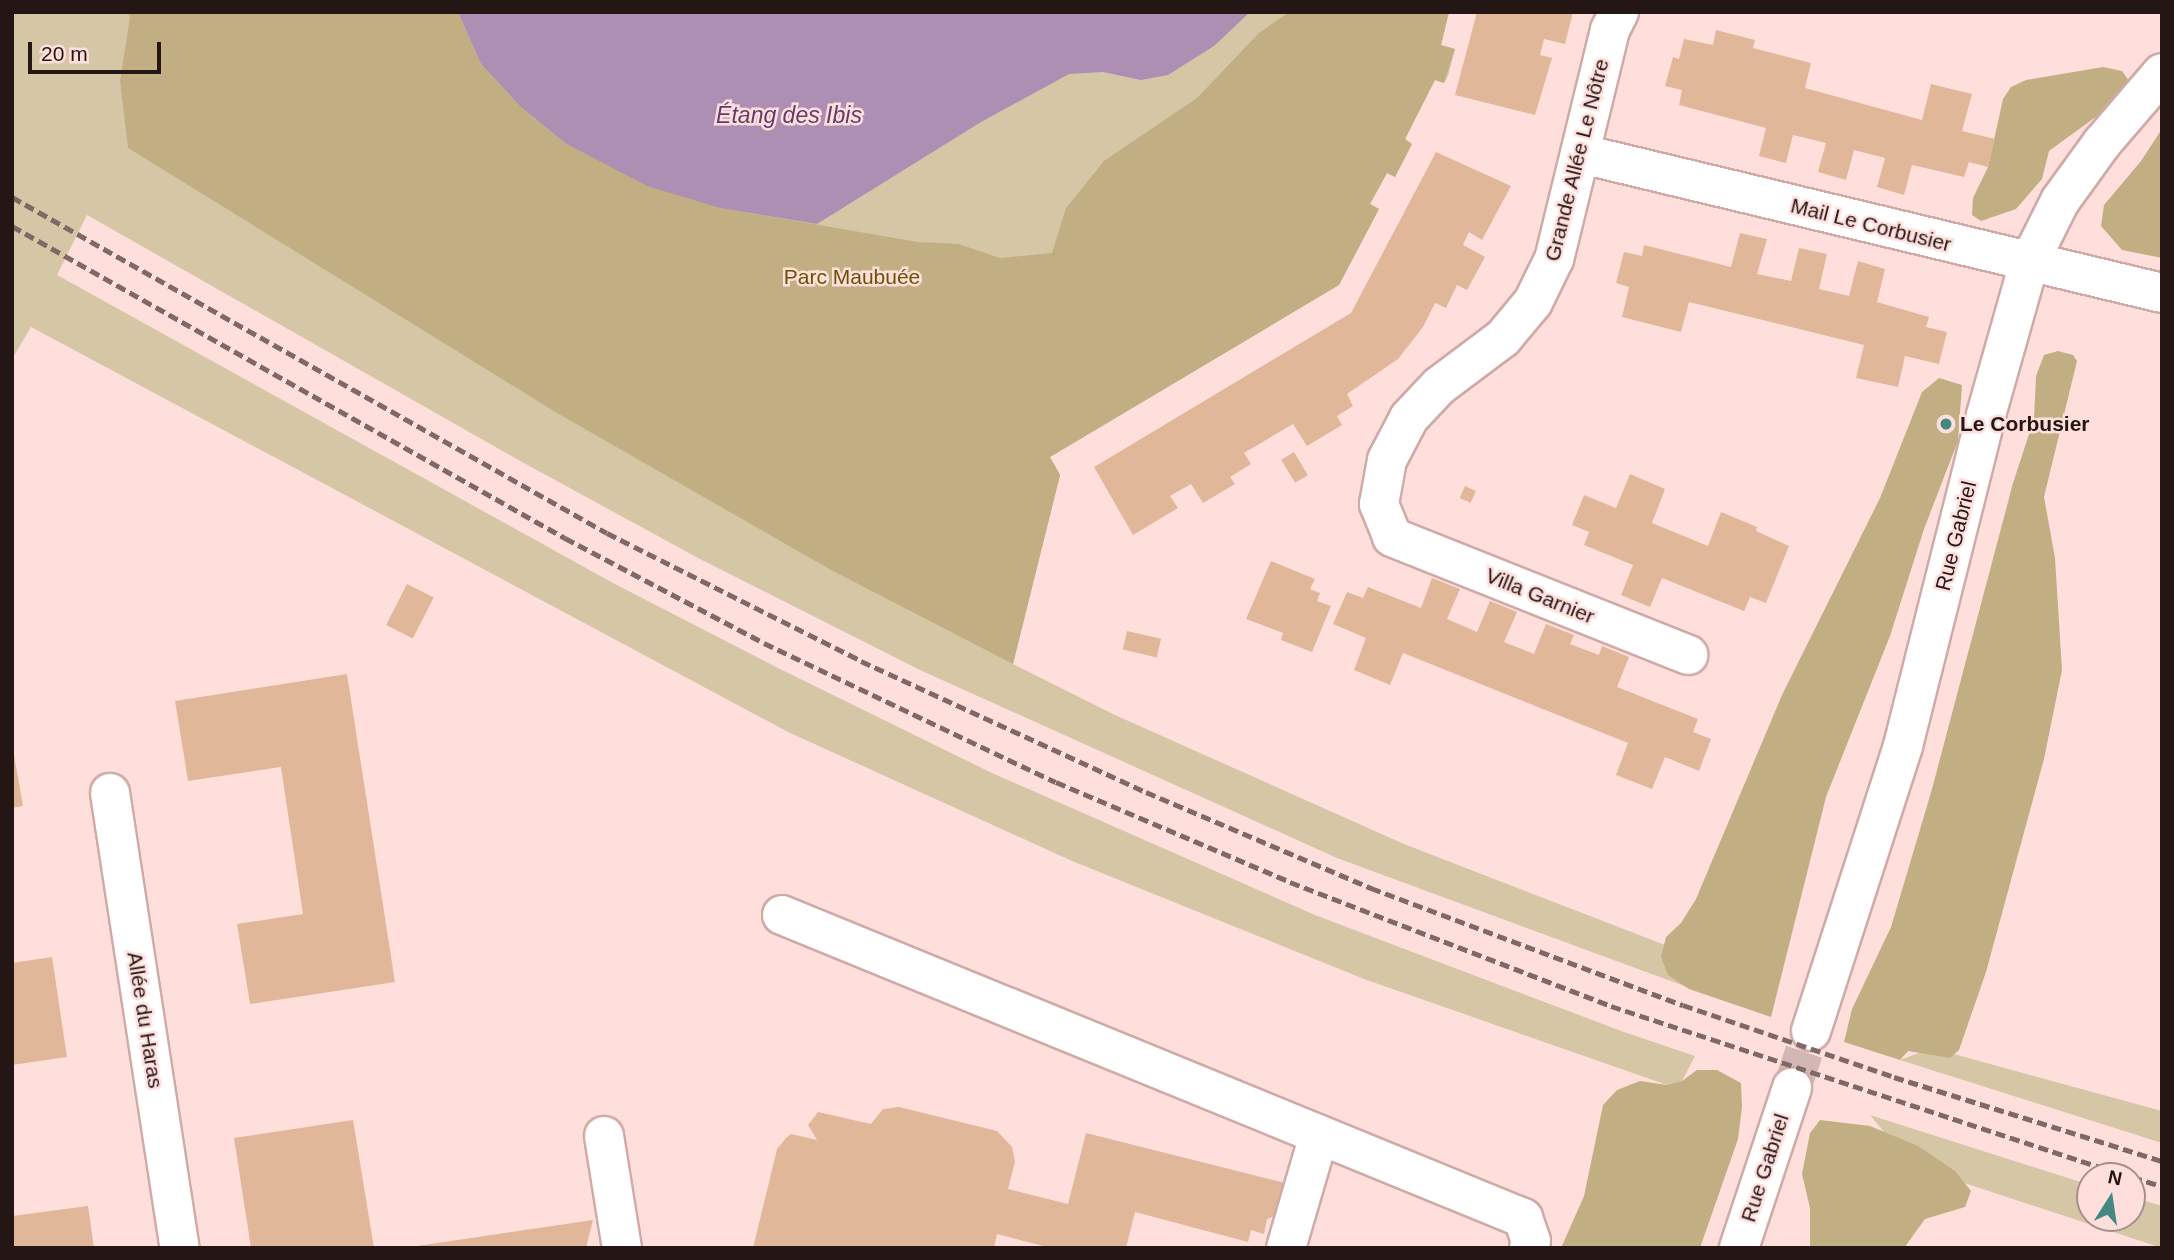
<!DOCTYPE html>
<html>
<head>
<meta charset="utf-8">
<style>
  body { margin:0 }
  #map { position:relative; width:2174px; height:1260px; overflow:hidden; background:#ffdfdc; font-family:Helvetica,sans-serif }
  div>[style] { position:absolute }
  .green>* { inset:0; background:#d5c7a6 }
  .forest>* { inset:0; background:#c1af83 }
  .water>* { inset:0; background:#ae8fb4 }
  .building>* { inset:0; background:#e1b799; transform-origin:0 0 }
  .minor-tunnel>* { height:38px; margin-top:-19px; transform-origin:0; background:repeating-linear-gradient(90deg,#d3b7b4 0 38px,transparent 0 57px) }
  .roads { filter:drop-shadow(2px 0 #cfaaa6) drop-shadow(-2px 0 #cfaaa6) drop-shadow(0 2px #cfaaa6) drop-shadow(0 -2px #cfaaa6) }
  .minor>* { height:38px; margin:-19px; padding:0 19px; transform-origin:19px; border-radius:19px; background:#fff }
  .rail>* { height:5px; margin-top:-2.5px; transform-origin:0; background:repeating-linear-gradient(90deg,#7e6967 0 10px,transparent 0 15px) }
  .dots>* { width:19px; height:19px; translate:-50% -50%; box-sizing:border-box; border:4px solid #ffdfdc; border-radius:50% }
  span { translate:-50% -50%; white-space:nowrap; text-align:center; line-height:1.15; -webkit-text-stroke:5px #ffdfdc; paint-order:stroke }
  .street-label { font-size:21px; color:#231615 }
  .park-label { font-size:21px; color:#6a5200 }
  .poi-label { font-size:21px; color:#231615; font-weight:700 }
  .left { translate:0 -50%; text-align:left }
  .water-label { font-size:23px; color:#633b6c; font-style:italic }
  .frame { position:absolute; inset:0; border:14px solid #231615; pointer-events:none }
  .north { position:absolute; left:2076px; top:1162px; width:70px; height:70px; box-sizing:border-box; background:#ffdfdc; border:2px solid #a78f8c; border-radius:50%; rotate:12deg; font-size:19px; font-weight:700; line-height:28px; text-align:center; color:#231615 }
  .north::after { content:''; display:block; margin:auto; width:24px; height:32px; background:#438981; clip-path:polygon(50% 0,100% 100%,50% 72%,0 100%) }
  .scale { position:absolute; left:28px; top:42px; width:133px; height:32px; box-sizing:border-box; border:4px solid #231615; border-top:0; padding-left:9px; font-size:21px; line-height:24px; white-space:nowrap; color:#231615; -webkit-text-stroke:5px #ffdfdc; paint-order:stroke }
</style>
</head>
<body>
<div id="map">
  <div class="green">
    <i style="clip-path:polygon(12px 12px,1449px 12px,1441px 45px,1455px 49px,1448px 76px,1444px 83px,1435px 80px,1405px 139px,1412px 144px,1395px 177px,1387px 173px,1370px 204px,1379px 209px,1339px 285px,1050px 457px,1060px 475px,1013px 664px,1115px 715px,1404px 844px,1678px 950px,1714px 997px,1337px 858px,920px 670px,698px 558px,522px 462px,87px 215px,57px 275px,613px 583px,778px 668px,992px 773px,1315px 915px,1624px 1032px,1695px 1056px,1682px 1081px,1667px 1085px,1364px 979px,1072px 861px,788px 732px,31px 327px,12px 359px)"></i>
    <i style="clip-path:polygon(1932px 1048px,2162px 1111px,2162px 1143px,1900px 1060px)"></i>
    <i style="clip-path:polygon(1870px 1115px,2090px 1185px,2090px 1218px,2132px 1218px,2132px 1197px,2162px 1206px,2162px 1248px,1943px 1176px,1884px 1132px)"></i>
  </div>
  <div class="forest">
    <i style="clip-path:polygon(127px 12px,458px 12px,481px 64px,520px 106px,565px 143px,720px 208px,918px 242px,959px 244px,1000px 258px,1052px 253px,1066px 208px,1104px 161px,1197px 98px,1259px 33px,1289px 12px,1449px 12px,1441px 45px,1455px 49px,1444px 83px,1435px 80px,1405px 139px,1412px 144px,1395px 177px,1387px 173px,1370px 204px,1379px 209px,1339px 285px,1050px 457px,1060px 475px,1013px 664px,831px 570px,557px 413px,128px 148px,120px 81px,130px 17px)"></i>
    <i style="clip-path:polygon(2103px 67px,2122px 71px,2129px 81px,2119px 100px,2049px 151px,2042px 179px,2016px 209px,1981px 221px,1972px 215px,1973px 198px,1988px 167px,2003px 99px,2011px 87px,2026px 80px)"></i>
    <i style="clip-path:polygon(2162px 129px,2162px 258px,2122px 250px,2101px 226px,2104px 205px,2141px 161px)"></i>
    <i style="clip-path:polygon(2058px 351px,2073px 355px,2077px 361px,2044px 497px,2055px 558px,2062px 670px,2044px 759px,1986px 972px,1959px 1050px,1950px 1058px,1908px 1051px,1900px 1060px,1844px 1042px,1852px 1009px,1891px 927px,1932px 789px,2013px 483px,2034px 419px,2036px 376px,2044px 355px)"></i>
    <i style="clip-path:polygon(1939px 378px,1962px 385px,1958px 441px,1924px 529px,1890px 636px,1826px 797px,1771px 1017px,1689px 989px,1668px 975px,1661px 957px,1666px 937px,1681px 923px,1696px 899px,1782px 695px,1880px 498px,1922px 392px)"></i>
    <i style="clip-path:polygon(1697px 1070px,1717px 1070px,1741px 1083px,1742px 1107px,1738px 1139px,1700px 1248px,1561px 1248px,1584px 1196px,1603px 1105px,1617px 1090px,1640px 1081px,1667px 1085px,1682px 1081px)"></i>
    <i style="clip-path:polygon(1820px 1120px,1870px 1126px,1918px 1146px,1955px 1171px,1971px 1191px,1965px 1207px,1925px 1219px,1904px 1248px,1810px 1248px,1810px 1208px,1802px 1174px,1810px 1133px)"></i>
  </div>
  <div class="water">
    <i style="clip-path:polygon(458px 12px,1250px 12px,1214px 46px,1168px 75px,1141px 80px,1103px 72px,1069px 74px,981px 122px,817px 224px,720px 208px,647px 186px,565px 143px,520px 106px,481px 64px)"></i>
  </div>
  <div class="building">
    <i style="clip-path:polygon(1477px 12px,1573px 12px,1565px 44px,1544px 39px,1540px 55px,1552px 58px,1535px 115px,1455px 95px)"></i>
    <i style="clip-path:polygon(1716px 30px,1755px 40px,1753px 48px,1811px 63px,1805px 88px,1922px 120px,1931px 84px,1972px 94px,1962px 131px,1995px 139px,1988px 167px,1969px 162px,1964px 177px,1912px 165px,1904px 195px,1877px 187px,1885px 158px,1854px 150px,1846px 180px,1818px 172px,1826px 143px,1793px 135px,1786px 163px,1759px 156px,1766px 128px,1679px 105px,1682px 90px,1665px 86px,1673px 57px,1679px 59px,1684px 39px,1713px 45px)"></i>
    <i style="clip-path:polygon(1436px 152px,1511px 186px,1482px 240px,1469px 232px,1463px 245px,1485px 257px,1467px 290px,1457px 285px,1446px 308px,1435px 303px,1423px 327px,1398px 359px,1347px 394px,1353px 406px,1337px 416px,1342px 425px,1307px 446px,1293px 424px,1244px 453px,1251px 464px,1230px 477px,1235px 484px,1203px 503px,1191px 484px,1170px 496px,1178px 508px,1133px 535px,1094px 467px,1351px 313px)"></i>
    <i style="clip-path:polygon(1740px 233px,1767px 239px,1757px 274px,1791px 281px,1799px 248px,1827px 254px,1819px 289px,1849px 296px,1858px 261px,1885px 269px,1877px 302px,1929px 317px,1926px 327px,1947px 332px,1939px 364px,1905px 356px,1898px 387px,1856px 378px,1864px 345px,1689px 302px,1681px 332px,1622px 317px,1629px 287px,1616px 283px,1624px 252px,1642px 256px,1644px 245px,1731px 267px)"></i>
    <i style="left:1294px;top:452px;width:27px;height:15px;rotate:59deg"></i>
    <i style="clip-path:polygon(1630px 474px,1665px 489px,1652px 523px,1708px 546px,1721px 512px,1757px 527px,1756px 531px,1789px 546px,1766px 603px,1750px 597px,1744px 611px,1662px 578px,1650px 607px,1621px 595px,1633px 565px,1584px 545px,1589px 532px,1572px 525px,1584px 495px,1616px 508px)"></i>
    <i style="left:1465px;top:486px;width:12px;height:13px;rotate:24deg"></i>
    <i style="clip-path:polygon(1271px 561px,1315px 579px,1310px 589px,1320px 593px,1317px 601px,1331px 606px,1312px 652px,1281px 640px,1283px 633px,1246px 619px)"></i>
    <i style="clip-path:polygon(1432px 578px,1460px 589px,1447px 619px,1477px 632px,1490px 601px,1517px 612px,1504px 642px,1534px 654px,1546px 624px,1574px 635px,1570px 644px,1599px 655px,1602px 646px,1629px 657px,1617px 687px,1698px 719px,1693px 732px,1711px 739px,1699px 771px,1665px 757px,1652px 789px,1616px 775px,1628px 743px,1403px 653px,1390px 685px,1354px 670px,1366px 638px,1333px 624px,1347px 592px,1363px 598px,1368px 587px,1421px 608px)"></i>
    <i style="left:407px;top:584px;width:30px;height:46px;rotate:27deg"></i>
    <i style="left:1127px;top:631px;width:35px;height:19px;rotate:13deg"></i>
    <i style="clip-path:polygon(347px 674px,395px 982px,250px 1004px,237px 924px,303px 914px,281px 767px,188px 781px,175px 701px)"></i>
    <i style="clip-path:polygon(12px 743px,23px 806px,12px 808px)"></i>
    <i style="clip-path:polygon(52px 957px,67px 1057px,12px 1065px,12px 963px)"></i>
    <i style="clip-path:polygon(899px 1107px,997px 1131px,1012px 1147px,1015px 1162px,1008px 1189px,1068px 1204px,1086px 1133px,1285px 1183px,1277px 1215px,1267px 1219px,1264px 1234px,1251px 1230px,1248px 1242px,1135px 1212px,1126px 1248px,1051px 1248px,997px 1234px,994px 1248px,753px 1248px,777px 1149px,786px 1138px,791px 1134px,817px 1140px,808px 1125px,818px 1112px,871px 1124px,883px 1109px)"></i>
    <i style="clip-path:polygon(353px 1120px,374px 1248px,251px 1248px,234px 1138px)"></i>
    <i style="clip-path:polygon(88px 1206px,94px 1248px,12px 1248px,12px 1216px)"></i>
    <i style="clip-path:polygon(593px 1220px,586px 1248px,417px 1248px,417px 1246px)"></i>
  </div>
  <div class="minor-tunnel">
    <i style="left:1792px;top:1088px;width:60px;rotate:-71.6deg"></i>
  </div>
  <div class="roads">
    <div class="minor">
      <i style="left:1619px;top:12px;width:20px;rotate:117deg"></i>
      <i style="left:1610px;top:30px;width:236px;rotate:103.7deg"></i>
      <i style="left:1554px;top:259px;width:48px;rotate:116deg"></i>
      <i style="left:1533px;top:302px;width:47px;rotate:129.8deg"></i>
      <i style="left:1503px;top:338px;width:80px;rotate:143.1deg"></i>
      <i style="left:1439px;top:386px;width:44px;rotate:133.2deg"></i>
      <i style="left:1409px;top:418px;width:47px;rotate:117.6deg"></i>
      <i style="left:1387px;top:460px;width:45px;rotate:100.3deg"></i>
      <i style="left:1379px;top:504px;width:35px;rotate:68deg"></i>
      <i style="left:1392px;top:537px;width:319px;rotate:21.7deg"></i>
      <i style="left:1582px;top:154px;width:596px;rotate:13.48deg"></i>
      <i style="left:110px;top:793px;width:460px;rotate:81.3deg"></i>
      <i style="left:782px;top:915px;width:801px;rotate:22.24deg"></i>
      <i style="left:1523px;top:1218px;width:24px;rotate:71deg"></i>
      <i style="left:1531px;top:1241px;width:7px;rotate:106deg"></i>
      <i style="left:1811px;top:1031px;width:299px;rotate:-72.1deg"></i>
      <i style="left:1903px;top:746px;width:341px;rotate:-75.9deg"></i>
      <i style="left:1986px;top:415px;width:158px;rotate:-74.2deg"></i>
      <i style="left:2029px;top:263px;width:69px;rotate:-63.4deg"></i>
      <i style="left:2060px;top:201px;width:72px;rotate:-54.1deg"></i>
      <i style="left:2102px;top:143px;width:92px;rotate:-49.4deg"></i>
      <i style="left:604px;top:1136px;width:113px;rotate:80.9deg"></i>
      <i style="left:1286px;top:1248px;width:118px;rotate:-73.7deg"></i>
      <i style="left:1739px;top:1248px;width:169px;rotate:-71.7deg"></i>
    </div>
  </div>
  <div class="rail">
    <i style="left:12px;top:197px;width:683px;rotate:29.45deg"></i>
    <i style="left:607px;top:533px;width:284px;rotate:26.7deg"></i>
    <i style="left:861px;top:661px;width:314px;rotate:24.7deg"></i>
    <i style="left:1146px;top:792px;width:245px;rotate:23.1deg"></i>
    <i style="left:1371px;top:888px;width:333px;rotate:20.6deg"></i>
    <i style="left:1683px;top:1005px;width:223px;rotate:18.8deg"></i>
    <i style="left:1894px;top:1077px;width:281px;rotate:17.4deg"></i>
    <i style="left:12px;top:226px;width:635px;rotate:29.43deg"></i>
    <i style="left:565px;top:538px;width:225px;rotate:27.8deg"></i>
    <i style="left:764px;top:643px;width:323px;rotate:25.5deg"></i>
    <i style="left:1056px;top:782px;width:254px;rotate:23.1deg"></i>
    <i style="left:1290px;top:882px;width:344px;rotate:21.1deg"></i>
    <i style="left:1611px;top:1006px;width:543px;rotate:18.23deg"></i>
    <i style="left:2132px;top:1177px;width:31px;rotate:17deg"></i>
  </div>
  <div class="dots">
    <i style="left:1946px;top:424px;background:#438981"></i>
  </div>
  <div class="street-label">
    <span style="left:1577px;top:160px;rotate:-76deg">Grande Allée Le Nôtre</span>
    <span style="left:1871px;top:225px;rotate:14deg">Mail Le Corbusier</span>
    <span style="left:1956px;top:536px;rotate:-76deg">Rue Gabriel</span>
    <span style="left:1540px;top:596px;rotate:22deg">Villa Garnier</span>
    <span style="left:145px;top:1020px;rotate:81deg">Allée du Haras</span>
    <span style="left:1765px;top:1168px;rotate:-72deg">Rue Gabriel</span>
  </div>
  <div class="park-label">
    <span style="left:852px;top:277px">Parc Maubuée</span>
  </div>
  <div class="poi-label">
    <span class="left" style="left:1960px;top:424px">Le Corbusier</span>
  </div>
  <div class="water-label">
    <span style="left:789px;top:115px">Étang des Ibis</span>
  </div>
  <div class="frame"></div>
  <div class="north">N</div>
  <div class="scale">20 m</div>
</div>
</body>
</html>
